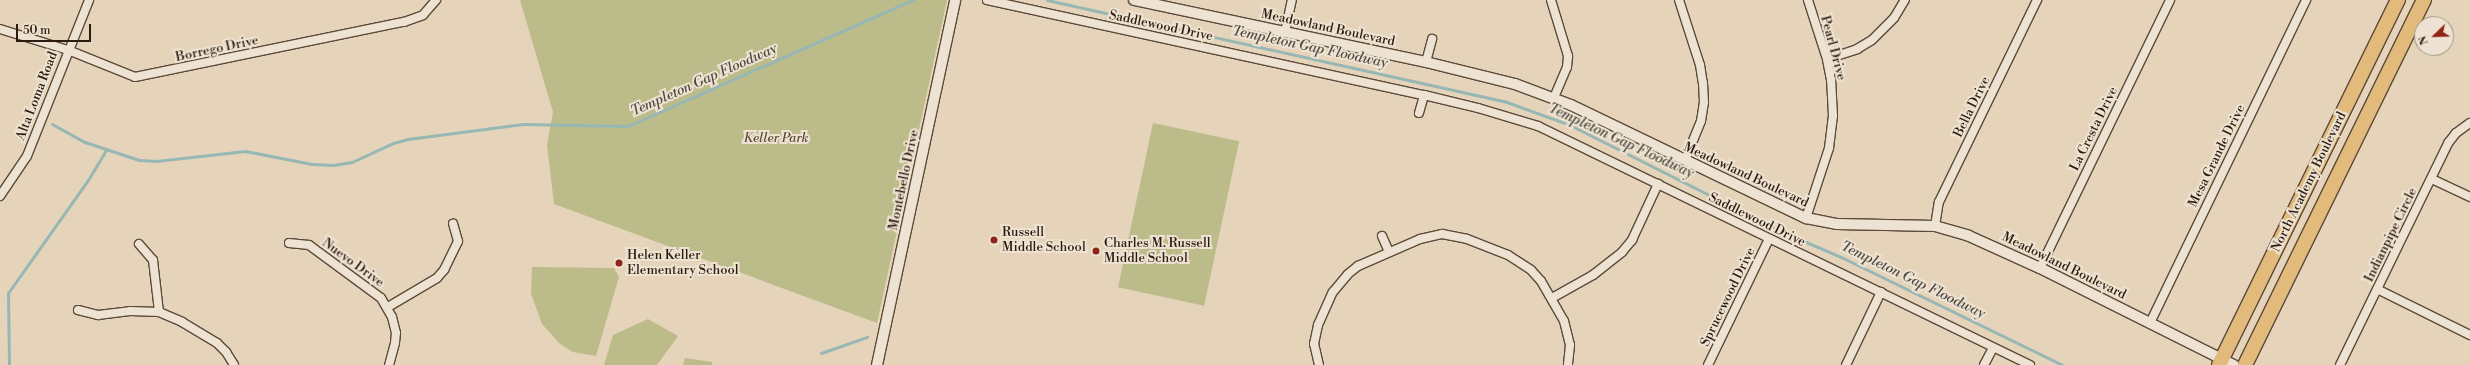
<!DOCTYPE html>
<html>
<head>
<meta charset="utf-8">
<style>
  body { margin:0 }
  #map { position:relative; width:2470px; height:365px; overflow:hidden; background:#e5d4b9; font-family:"Libre Bodoni",serif }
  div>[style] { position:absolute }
  .green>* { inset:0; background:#bcbb8a; transform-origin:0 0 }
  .stream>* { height:3px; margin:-1.5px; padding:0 1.5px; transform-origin:1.5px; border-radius:1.5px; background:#97b7b5 }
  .roads { filter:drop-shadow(1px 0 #5c493a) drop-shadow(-1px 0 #5c493a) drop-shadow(0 1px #5c493a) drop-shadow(0 -1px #5c493a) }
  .minor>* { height:8px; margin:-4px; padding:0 4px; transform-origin:4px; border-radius:4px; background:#eee3d2 }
  .tertiary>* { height:10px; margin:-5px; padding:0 5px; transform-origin:5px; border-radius:5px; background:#eee3d2 }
  .trunk>* { height:14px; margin:-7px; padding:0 7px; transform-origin:7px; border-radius:7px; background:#e2ba7c }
  .dots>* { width:11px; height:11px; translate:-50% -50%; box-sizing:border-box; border:2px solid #eee3d2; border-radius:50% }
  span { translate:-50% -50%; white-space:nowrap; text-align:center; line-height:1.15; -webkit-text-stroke:4px #eee3d2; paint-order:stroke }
  .street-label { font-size:13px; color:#2e1b0f }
  .park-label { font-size:13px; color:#594b34; font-style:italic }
  .poi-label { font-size:13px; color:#2e1b0f }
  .left { translate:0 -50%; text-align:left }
  .water-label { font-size:14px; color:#4e4a41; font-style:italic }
  .north { position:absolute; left:2414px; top:16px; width:40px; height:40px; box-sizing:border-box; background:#eee3d2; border:1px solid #a19384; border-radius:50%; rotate:247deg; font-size:11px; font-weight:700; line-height:16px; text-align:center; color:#2e1b0f }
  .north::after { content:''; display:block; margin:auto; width:14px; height:18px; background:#8f2418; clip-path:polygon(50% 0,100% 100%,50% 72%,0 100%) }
  .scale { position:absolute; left:16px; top:24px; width:75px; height:18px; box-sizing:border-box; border:2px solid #2e1b0f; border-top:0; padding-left:5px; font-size:12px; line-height:14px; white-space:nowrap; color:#2e1b0f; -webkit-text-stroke:3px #eee3d2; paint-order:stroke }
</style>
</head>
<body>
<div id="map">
  <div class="green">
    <i style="clip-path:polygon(520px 0,947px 0,877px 323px,554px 204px,547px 145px,553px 112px)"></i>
    <i style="left:1153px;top:123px;width:88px;height:168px;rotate:12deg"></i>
    <i style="clip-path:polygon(532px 267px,614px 268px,619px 277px,596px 356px,573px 352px,560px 344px,542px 324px,531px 294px)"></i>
    <i style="clip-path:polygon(648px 319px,678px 336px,657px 365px,604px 365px,613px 335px)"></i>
    <i style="clip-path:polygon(685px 358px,712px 362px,712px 365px,683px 365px)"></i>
  </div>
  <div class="stream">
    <i style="left:1047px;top:0;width:468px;rotate:12.5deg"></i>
    <i style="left:1504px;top:101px;width:70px;rotate:20deg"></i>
    <i style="left:1570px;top:125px;width:241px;rotate:26.7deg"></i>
    <i style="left:1785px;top:233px;width:61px;rotate:23.2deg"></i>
    <i style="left:1841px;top:257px;width:246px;rotate:26deg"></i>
    <i style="left:52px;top:124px;width:38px;rotate:29deg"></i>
    <i style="left:85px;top:142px;width:57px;rotate:18.4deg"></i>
    <i style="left:139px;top:160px;width:17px;rotate:3deg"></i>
    <i style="left:156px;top:161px;width:90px;rotate:-6.4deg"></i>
    <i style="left:245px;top:151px;width:68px;rotate:11deg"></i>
    <i style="left:312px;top:164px;width:21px;rotate:3deg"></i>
    <i style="left:333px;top:165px;width:19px;rotate:-9deg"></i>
    <i style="left:352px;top:162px;width:45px;rotate:-24.9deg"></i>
    <i style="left:393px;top:143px;width:16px;rotate:-15deg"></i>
    <i style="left:408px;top:139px;width:116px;rotate:-7.4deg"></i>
    <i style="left:523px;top:124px;width:105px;rotate:1.1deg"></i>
    <i style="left:628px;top:126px;width:312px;rotate:-23.9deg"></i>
    <i style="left:821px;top:353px;width:49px;rotate:-19.2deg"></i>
    <i style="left:9px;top:365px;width:72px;rotate:-90.8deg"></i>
    <i style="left:8px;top:293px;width:138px;rotate:-54.7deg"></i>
    <i style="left:88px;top:180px;width:35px;rotate:-59deg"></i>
  </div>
  <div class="roads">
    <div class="minor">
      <i style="left:987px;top:0;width:447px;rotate:12.3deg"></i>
      <i style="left:1424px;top:95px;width:56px;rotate:13.5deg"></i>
      <i style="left:1478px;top:108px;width:63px;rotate:16.7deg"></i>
      <i style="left:1538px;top:126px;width:547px;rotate:25.91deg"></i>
      <i style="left:1551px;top:0;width:59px;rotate:73.1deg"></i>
      <i style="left:1568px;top:56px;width:11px;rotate:95deg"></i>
      <i style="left:1567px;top:67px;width:34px;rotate:113deg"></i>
      <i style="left:1679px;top:0;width:68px;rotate:72.1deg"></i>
      <i style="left:1700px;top:65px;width:18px;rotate:81deg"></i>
      <i style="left:1703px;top:83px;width:19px;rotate:87deg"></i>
      <i style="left:1704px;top:102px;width:19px;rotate:99deg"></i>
      <i style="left:1701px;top:121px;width:42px;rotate:112.3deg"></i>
      <i style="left:0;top:29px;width:71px;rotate:17.2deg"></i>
      <i style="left:68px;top:50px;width:72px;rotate:21.9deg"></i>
      <i style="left:135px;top:77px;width:275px;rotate:-11.6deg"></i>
      <i style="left:404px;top:22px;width:20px;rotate:-20deg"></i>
      <i style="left:423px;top:15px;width:20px;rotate:-49deg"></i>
      <i style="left:1285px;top:32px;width:33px;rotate:-78deg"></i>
      <i style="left:1827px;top:59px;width:32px;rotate:-18deg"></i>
      <i style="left:1857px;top:49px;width:17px;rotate:-31deg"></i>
      <i style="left:1872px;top:40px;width:31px;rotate:-45deg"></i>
      <i style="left:1894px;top:18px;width:21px;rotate:-59deg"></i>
      <i style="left:1426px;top:62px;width:24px;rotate:-75deg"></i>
      <i style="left:1419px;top:113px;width:19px;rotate:-74deg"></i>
      <i style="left:2432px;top:179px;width:42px;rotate:25.3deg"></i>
      <i style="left:0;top:196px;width:48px;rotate:-56deg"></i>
      <i style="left:27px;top:156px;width:168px;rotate:-68.3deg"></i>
      <i style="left:1806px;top:218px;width:74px;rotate:-71.8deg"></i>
      <i style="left:1829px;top:148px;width:32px;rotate:-83deg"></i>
      <i style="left:1833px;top:116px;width:36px;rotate:-93deg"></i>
      <i style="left:1831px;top:80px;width:21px;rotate:-101deg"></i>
      <i style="left:1827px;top:59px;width:62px;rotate:-107.9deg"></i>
      <i style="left:1935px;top:226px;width:24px;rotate:-81deg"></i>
      <i style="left:1939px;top:202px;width:225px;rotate:-64.1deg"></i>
      <i style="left:1382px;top:236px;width:17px;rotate:66deg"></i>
      <i style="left:289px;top:243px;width:20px;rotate:6deg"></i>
      <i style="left:309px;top:245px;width:89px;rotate:36.4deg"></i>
      <i style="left:381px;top:298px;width:22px;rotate:60deg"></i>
      <i style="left:392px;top:317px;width:16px;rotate:76deg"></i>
      <i style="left:396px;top:333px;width:10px;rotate:96deg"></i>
      <i style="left:395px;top:343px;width:23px;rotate:105deg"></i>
      <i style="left:139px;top:244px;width:21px;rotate:49deg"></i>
      <i style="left:153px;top:260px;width:52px;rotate:83.4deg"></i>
      <i style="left:2040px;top:268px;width:298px;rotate:-64.1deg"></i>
      <i style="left:2377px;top:289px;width:104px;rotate:26.3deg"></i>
      <i style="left:1552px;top:298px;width:47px;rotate:-29.3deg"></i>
      <i style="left:1593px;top:275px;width:37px;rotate:-38deg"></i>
      <i style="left:1622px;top:252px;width:16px;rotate:-50deg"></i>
      <i style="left:1632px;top:240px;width:62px;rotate:-65.1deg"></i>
      <i style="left:388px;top:307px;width:57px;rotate:-30.6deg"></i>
      <i style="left:437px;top:278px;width:11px;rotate:-49deg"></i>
      <i style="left:444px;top:270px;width:32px;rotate:-64deg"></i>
      <i style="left:458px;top:241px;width:18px;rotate:-106deg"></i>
      <i style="left:78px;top:310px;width:21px;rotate:14deg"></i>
      <i style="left:98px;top:315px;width:32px;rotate:-7deg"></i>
      <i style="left:130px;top:311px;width:29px;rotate:2deg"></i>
      <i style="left:159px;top:312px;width:25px;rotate:23deg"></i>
      <i style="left:182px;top:322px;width:41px;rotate:31deg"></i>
      <i style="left:217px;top:343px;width:13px;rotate:45deg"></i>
      <i style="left:226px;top:352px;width:15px;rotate:58deg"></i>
      <i style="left:2150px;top:323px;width:359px;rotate:-64.2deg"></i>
      <i style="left:1319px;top:365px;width:22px;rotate:-103deg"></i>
      <i style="left:1314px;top:344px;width:19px;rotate:-78deg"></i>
      <i style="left:1318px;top:325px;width:36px;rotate:-66deg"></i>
      <i style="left:1333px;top:292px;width:23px;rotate:-50deg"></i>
      <i style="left:1348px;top:274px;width:13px;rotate:-39deg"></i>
      <i style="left:1358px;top:266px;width:68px;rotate:-23.5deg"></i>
      <i style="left:1420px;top:239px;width:23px;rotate:-13deg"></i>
      <i style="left:1442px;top:234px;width:25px;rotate:11deg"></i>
      <i style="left:1467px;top:239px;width:44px;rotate:21.3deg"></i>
      <i style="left:1508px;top:255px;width:27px;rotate:33deg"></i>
      <i style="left:1531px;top:270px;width:15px;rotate:48deg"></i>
      <i style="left:1541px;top:281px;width:46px;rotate:60.1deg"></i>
      <i style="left:1564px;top:321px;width:25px;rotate:76deg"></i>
      <i style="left:1570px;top:345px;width:20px;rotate:96deg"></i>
      <i style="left:1708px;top:365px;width:140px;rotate:-64.2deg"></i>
      <i style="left:1846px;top:365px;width:81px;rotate:-64.4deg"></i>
      <i style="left:1984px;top:365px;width:19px;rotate:-62deg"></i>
      <i style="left:2340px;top:365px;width:248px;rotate:-64deg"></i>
      <i style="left:2449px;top:142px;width:11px;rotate:-52deg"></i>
      <i style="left:2456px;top:133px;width:17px;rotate:-36deg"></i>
    </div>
    <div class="tertiary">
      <i style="left:1134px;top:0;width:299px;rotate:12deg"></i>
      <i style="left:1426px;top:62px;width:92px;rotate:13.9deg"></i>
      <i style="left:1515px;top:84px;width:60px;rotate:20.6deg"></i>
      <i style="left:1571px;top:105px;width:261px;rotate:25.7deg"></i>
      <i style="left:1806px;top:218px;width:32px;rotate:11deg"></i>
      <i style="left:1837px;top:224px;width:98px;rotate:1.2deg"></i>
      <i style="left:1935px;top:226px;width:35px;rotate:16deg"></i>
      <i style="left:1969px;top:236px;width:78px;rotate:24.3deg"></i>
      <i style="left:2040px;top:268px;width:217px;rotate:26.6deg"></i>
      <i style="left:877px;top:365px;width:373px;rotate:-77.9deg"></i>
    </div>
    <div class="trunk">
      <i style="left:2219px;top:365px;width:407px;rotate:-63.9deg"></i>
      <i style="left:2245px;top:365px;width:407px;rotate:-63.9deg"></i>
    </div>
  </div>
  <div class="dots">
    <i style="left:994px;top:240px;background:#8f2418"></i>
    <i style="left:1096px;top:251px;background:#8f2418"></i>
    <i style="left:619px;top:263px;background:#8f2418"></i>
  </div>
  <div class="street-label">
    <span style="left:1161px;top:26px;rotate:12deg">Saddlewood Drive</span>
    <span style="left:1328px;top:28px;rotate:12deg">Meadowland Boulevard</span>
    <span style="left:1833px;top:48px;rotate:75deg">Pearl Drive</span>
    <span style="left:217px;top:49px;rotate:-12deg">Borrego Drive</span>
    <span style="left:37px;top:96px;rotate:-69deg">Alta Loma Road</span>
    <span style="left:1972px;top:107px;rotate:-64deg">Bella Drive</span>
    <span style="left:2094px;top:129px;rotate:-64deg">La Cresta Drive</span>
    <span style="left:2217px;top:156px;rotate:-64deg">Mesa Grande Drive</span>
    <span style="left:1746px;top:175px;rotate:25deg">Meadowland Boulevard</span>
    <span style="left:904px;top:180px;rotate:-78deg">Montebello Drive</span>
    <span style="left:2309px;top:182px;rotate:-64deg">North Academy Boulevard</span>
    <span style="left:1757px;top:220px;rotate:26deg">Saddlewood Drive</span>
    <span style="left:2391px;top:235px;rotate:-64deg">Indianpipe Circle</span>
    <span style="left:353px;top:263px;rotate:36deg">Nuevo Drive</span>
    <span style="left:2064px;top:266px;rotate:26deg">Meadowland Boulevard</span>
    <span style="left:1728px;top:297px;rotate:-64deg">Sprucewood Drive</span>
  </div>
  <div class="park-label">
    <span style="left:776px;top:138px">Keller Park</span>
  </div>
  <div class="poi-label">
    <span class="left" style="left:1002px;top:240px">Russell<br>Middle School</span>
    <span class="left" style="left:1104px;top:251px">Charles M. Russell<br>Middle School</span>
    <span class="left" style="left:627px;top:263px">Helen Keller<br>Elementary School</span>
  </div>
  <div class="water-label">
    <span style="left:1310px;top:47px;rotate:12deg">Templeton Gap Floodway</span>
    <span style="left:704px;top:80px;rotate:-24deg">Templeton Gap Floodway</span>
    <span style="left:1621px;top:141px;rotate:25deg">Templeton Gap Floodway</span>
    <span style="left:1913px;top:280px;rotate:26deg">Templeton Gap Floodway</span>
  </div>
  <div class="north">N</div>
  <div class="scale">50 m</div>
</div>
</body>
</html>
